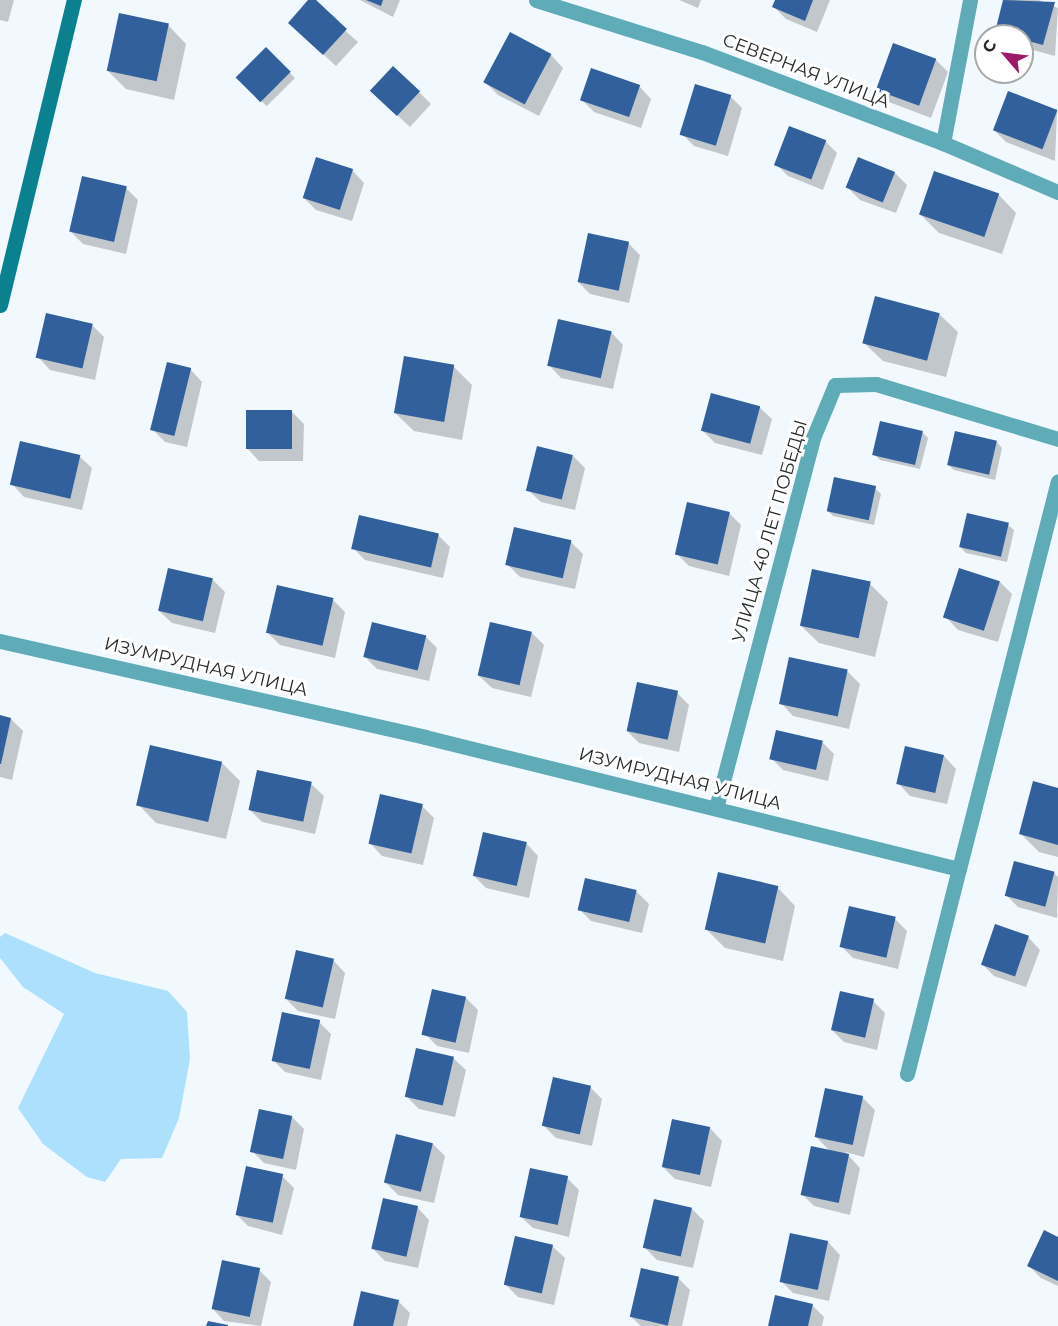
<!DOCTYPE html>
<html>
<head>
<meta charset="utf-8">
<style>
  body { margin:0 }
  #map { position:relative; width:1058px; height:1326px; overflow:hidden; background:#f2f9fe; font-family:Montserrat,sans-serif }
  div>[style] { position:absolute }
  .green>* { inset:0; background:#ace0fc }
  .shadow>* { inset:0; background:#0003; transform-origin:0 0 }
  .building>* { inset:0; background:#31609d; transform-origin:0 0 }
  .street>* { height:15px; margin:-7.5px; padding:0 7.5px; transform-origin:7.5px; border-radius:7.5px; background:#5fabb7 }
  .secondary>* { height:15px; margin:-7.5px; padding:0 7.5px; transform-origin:7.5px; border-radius:7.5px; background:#0b8190 }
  span { translate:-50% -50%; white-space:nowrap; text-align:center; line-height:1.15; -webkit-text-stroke:6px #fff; paint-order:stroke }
  .street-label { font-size:18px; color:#26292a }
  .north { position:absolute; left:974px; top:24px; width:60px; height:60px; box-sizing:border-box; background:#fff; border:2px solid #a8a9aa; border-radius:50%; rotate:298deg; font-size:16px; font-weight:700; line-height:24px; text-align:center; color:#26292a }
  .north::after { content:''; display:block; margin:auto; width:21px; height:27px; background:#9d1a6b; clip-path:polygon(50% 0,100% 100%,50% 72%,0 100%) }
</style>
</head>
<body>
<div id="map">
  <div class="green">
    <i style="clip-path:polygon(5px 933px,95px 973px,168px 991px,187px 1012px,190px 1059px,179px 1118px,162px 1158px,121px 1159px,105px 1182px,87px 1177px,43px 1144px,18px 1108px,64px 1014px,23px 987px,0 958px,0 937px)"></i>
  </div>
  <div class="shadow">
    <i style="clip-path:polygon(0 0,14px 0,8px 22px,0 20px)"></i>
    <i style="clip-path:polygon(310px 0,358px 42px,336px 66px,302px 35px)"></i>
    <i style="clip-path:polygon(360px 0,400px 0,393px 17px)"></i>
    <i style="clip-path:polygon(679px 0,701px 0,698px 8px)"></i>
    <i style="clip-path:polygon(777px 0,830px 0,817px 32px,786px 19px,774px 7px)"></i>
    <i style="clip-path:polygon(1005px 0,1039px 0,1058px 8px,1055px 56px,1022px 47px,1022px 36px,1001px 36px,996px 31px)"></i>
    <i style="clip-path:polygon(168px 25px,186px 44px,174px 100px,126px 89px,108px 71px)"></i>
    <i style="clip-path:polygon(894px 45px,936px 60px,948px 72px,931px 118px,889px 102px,877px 90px)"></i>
    <i style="left:266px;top:49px;width:41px;height:40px;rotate:45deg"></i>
    <i style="clip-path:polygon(551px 55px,563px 68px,539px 116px,498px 95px,486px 83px)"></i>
    <i style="clip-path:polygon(639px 86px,651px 99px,641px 128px,594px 112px,582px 100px)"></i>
    <i style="clip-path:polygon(419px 92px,431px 104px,410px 127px,384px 103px)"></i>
    <i style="clip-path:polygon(730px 96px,742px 108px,728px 156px,694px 146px,682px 134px)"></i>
    <i style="clip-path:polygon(1057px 112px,1055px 161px,1006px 142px,994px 130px)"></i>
    <i style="clip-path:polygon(825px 141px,837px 153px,823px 190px,788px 176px,776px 164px)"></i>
    <i style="clip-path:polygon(352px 170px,364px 183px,352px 221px,316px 210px,304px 198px)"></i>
    <i style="clip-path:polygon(895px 173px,907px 185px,896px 213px,860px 200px,847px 187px)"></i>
    <i style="clip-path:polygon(126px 188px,138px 200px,126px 254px,83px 244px,71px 232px)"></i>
    <i style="clip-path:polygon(998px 194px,1016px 213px,1002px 254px,939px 233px,921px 215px)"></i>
    <i style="clip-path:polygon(628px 243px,640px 255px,629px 303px,590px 294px,578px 282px)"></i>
    <i style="clip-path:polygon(939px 314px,958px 332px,946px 377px,883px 361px,864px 343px)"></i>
    <i style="clip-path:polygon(92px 325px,104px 337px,95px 380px,50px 370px,38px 357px)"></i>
    <i style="clip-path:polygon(611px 332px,623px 345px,613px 389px,561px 378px,549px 365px)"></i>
    <i style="clip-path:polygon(453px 366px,472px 385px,462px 440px,414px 431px,395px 413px)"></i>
    <i style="clip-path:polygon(190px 369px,202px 382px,187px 447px,165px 442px,153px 430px)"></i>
    <i style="clip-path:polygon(759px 407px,772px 419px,762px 455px,715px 443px,703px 431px)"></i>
    <i style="clip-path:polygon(292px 412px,304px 424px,303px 461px,259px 461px,247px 448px)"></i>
    <i style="clip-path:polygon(922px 432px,928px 438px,920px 469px,880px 460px,874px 454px)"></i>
    <i style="clip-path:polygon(997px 442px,1002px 448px,995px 480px,954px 470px,948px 465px)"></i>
    <i style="clip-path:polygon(79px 456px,92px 468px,82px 510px,24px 497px,12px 484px)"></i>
    <i style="clip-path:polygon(573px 456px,585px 468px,575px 510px,541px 502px,528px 490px)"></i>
    <i style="clip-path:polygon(875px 488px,881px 494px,874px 525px,833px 516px,827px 510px)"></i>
    <i style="clip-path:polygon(729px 513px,741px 525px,729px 576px,689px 566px,677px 554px)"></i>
    <i style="clip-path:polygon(1008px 525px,1014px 530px,1007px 562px,966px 553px,960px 547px)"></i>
    <i style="clip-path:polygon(438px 535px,450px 547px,443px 578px,365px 560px,353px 548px)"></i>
    <i style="clip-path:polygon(571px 542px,583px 554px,575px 589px,520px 577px,508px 565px)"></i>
    <i style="clip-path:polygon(212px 579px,225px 592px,215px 633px,172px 623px,159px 611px)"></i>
    <i style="clip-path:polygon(1000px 582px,1012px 594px,998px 642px,958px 630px,946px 617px)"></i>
    <i style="clip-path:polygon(870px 584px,888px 602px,875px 657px,819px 643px,800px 625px)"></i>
    <i style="clip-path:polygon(333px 600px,345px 612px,335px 658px,280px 645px,268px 633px)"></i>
    <i style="clip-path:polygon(532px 633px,544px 645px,531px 697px,492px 688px,479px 676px)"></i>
    <i style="clip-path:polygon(425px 636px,437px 648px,429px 681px,377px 669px,365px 657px)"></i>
    <i style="clip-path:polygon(790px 659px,848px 672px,860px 684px,849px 729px,793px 716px,781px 703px)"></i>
    <i style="clip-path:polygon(677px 693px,689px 705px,679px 752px,639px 743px,627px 731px)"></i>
    <i style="clip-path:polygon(0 717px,11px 719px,23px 731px,12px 780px,0 777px)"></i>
    <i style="clip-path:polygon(822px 742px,834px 754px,828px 781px,783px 770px,771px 758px)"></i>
    <i style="clip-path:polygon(944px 756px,956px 769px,947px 804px,910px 796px,898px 783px)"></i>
    <i style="clip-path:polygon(222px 763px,240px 781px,226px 839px,156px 823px,138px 804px)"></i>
    <i style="clip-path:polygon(311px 784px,324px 796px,315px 834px,262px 822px,249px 809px)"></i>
    <i style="clip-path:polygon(1058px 789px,1058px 857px,1039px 852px,1021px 834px)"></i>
    <i style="clip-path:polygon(422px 806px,434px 818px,423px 865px,382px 856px,370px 843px)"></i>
    <i style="clip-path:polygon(526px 843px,538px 856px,529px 898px,486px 888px,474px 876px)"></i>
    <i style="clip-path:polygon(1054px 873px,1058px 877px,1057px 918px,1018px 907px,1006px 895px)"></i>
    <i style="clip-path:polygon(777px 887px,795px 906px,783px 961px,725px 948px,706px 929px)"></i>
    <i style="clip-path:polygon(637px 892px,649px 904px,642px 933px,591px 921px,579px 909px)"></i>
    <i style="clip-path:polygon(895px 919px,907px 931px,898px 969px,853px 958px,841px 946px)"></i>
    <i style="clip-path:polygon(1028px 937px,1040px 950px,1026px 987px,994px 976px,982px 964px)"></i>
    <i style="clip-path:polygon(333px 960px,345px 973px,335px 1019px,298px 1011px,286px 999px)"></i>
    <i style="clip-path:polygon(466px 998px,478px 1010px,469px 1053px,437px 1046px,425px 1034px)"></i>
    <i style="clip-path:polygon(873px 1001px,885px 1013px,877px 1050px,844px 1042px,832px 1030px)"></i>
    <i style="clip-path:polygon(319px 1022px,331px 1034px,321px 1080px,285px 1072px,273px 1060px)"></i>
    <i style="clip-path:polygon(453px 1058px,466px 1070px,455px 1117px,419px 1109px,407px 1097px)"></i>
    <i style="clip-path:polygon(590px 1087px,602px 1099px,592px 1146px,556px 1138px,544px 1126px)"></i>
    <i style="clip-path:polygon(863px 1098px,875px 1110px,864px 1157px,845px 1152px,860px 1168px,850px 1215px,814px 1206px,802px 1194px,831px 1152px,815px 1136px)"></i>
    <i style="clip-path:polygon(292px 1117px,304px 1129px,296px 1170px,264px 1163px,252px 1151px)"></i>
    <i style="clip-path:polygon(710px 1128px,722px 1141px,711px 1187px,675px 1179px,663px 1167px)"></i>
    <i style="clip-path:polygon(433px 1144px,445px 1156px,434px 1203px,398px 1195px,386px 1183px)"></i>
    <i style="clip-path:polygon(282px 1176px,294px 1188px,282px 1235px,248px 1226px,236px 1214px)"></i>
    <i style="clip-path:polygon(567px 1178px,579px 1190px,569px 1237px,533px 1228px,520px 1216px)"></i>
    <i style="clip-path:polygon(655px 1201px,692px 1209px,704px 1221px,693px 1268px,657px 1260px,645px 1248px)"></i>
    <i style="clip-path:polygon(417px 1207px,429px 1220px,418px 1268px,385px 1261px,373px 1249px)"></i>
    <i style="clip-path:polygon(792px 1234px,828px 1242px,840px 1255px,829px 1301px,793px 1293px,781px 1281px)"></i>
    <i style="clip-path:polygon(1058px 1238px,1058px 1286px,1041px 1278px,1029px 1266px)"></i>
    <i style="clip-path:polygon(552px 1246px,565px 1258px,554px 1305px,518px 1297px,506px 1285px)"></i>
    <i style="clip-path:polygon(259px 1270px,271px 1282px,261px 1326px,224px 1321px,212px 1308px)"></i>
    <i style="clip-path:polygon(678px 1278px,690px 1290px,682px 1326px,641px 1326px,631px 1317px)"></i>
    <i style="clip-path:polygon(398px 1301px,410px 1313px,407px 1326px,354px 1326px)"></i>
    <i style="clip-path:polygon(812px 1305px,824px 1317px,822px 1326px,769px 1326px)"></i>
  </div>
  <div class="building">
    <i style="clip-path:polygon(308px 0,316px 0,347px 29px,323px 55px,288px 23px)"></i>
    <i style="clip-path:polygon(366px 0,383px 0,381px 6px)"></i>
    <i style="clip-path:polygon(775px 0,813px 0,805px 21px,772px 7px)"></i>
    <i style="clip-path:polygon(1003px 0,1055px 2px,1043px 45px,995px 32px)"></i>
    <i style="left:119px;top:13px;width:51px;height:59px;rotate:12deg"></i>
    <i style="left:510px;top:32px;width:47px;height:57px;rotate:28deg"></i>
    <i style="left:893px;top:43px;width:46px;height:50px;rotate:20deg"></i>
    <i style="left:266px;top:47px;width:35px;height:43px;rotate:45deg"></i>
    <i style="left:393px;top:66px;width:37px;height:34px;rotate:43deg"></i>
    <i style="left:591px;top:68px;width:52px;height:34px;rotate:19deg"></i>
    <i style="left:695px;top:84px;width:38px;height:53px;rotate:17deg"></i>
    <i style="left:1008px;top:91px;width:53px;height:42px;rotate:21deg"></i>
    <i style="left:789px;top:126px;width:40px;height:42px;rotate:21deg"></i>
    <i style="left:316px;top:157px;width:39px;height:43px;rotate:18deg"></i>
    <i style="left:858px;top:157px;width:40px;height:33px;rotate:22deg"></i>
    <i style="left:934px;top:171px;width:69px;height:46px;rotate:19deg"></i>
    <i style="left:82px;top:176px;width:46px;height:57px;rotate:13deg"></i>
    <i style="left:588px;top:233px;width:42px;height:50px;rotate:12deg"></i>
    <i style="left:875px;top:296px;width:67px;height:49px;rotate:15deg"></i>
    <i style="left:46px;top:313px;width:48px;height:46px;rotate:13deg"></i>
    <i style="left:558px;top:319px;width:55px;height:48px;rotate:13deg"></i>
    <i style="left:404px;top:356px;width:51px;height:58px;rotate:10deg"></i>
    <i style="left:167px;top:362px;width:25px;height:70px;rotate:14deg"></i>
    <i style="left:711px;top:393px;width:51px;height:39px;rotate:15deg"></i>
    <i style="left:246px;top:410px;width:46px;height:39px"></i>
    <i style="left:880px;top:421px;width:44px;height:35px;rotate:13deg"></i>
    <i style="left:955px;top:431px;width:43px;height:35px;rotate:13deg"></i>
    <i style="left:20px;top:441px;width:62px;height:45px;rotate:13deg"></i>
    <i style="left:537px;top:446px;width:37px;height:46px;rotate:14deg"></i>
    <i style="left:834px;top:477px;width:43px;height:35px;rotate:12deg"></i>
    <i style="left:687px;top:502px;width:44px;height:54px;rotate:13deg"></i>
    <i style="left:967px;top:513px;width:43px;height:35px;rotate:13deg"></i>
    <i style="left:359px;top:515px;width:82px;height:35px;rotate:13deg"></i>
    <i style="left:514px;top:527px;width:59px;height:39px;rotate:13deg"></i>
    <i style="left:168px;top:568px;width:46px;height:44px;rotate:13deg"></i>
    <i style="left:959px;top:568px;width:43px;height:52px;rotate:18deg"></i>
    <i style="left:812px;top:569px;width:60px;height:58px;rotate:12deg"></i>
    <i style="left:277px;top:585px;width:58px;height:49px;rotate:13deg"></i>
    <i style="left:372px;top:622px;width:56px;height:36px;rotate:14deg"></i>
    <i style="left:490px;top:622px;width:43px;height:55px;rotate:13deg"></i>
    <i style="left:789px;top:657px;width:60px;height:48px;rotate:12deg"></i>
    <i style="left:637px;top:682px;width:42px;height:50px;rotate:12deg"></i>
    <i style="clip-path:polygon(0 715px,11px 718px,1px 764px,0 764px)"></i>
    <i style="left:776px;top:730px;width:48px;height:30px;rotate:13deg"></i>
    <i style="left:150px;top:745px;width:74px;height:62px;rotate:13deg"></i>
    <i style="left:905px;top:746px;width:40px;height:39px;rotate:13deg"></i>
    <i style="left:257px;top:770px;width:56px;height:41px;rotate:12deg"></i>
    <i style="clip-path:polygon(1033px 781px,1058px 788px,1058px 845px,1019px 834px)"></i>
    <i style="left:380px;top:794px;width:44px;height:51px;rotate:13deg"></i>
    <i style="left:483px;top:832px;width:45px;height:45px;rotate:13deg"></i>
    <i style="left:1014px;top:861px;width:42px;height:36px;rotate:15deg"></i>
    <i style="left:718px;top:872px;width:62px;height:59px;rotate:13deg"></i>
    <i style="left:585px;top:878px;width:53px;height:33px;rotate:13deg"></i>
    <i style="left:849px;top:906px;width:48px;height:42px;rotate:13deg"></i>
    <i style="left:995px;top:924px;width:36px;height:43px;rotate:19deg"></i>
    <i style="left:296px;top:950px;width:39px;height:50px;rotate:13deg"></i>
    <i style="left:432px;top:989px;width:35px;height:47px;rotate:13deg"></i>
    <i style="left:840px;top:991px;width:35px;height:40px;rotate:13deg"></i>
    <i style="left:282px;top:1012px;width:39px;height:50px;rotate:12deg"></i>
    <i style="left:416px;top:1048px;width:39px;height:50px;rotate:13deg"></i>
    <i style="left:553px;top:1077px;width:39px;height:50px;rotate:13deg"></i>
    <i style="left:825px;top:1088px;width:39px;height:50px;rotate:12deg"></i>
    <i style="left:259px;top:1109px;width:34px;height:44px;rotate:12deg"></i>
    <i style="left:672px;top:1119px;width:39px;height:49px;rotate:12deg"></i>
    <i style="left:396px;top:1134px;width:38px;height:50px;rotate:14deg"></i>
    <i style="left:811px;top:1146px;width:39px;height:50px;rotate:12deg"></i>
    <i style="left:246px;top:1166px;width:38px;height:50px;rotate:12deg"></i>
    <i style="left:530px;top:1168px;width:39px;height:50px;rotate:12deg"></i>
    <i style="left:383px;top:1198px;width:36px;height:52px;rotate:13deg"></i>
    <i style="left:654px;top:1199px;width:39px;height:50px;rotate:13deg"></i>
    <i style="clip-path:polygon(1044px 1230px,1058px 1237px,1058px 1281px,1027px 1266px)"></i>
    <i style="left:790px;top:1233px;width:39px;height:50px;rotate:12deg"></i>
    <i style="left:515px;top:1236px;width:39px;height:50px;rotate:13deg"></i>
    <i style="left:222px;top:1260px;width:39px;height:50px;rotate:12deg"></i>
    <i style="left:641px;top:1268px;width:39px;height:50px;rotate:13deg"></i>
    <i style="clip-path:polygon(361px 1291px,399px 1300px,393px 1326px,353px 1326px)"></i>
    <i style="clip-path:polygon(775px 1295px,813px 1304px,808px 1326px,768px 1326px)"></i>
    <i style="clip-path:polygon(208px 1321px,228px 1325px,228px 1326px,206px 1326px)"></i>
  </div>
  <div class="street">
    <i style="left:536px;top:0;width:174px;rotate:17.4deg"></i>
    <i style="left:702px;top:52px;width:258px;rotate:20.7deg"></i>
    <i style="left:943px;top:143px;width:125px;rotate:23.1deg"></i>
    <i style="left:943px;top:143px;width:146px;rotate:-79.3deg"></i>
    <i style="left:0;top:641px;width:436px;rotate:12.7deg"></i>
    <i style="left:425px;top:737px;width:550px;rotate:13.88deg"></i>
    <i style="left:959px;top:869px;width:400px;rotate:-75.7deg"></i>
    <i style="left:716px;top:808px;width:383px;rotate:-75.3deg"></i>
    <i style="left:813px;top:438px;width:57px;rotate:-67.5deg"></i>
    <i style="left:835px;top:385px;width:41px;rotate:-1.4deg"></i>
    <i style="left:876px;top:384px;width:190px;rotate:16.8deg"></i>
    <i style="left:907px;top:1074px;width:211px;rotate:-75.8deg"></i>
  </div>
  <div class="secondary">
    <i style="left:0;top:305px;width:314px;rotate:-76.4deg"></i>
  </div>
  <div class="street-label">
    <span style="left:806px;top:71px;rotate:21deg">СЕВЕРНАЯ УЛИЦА</span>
    <span style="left:770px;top:531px;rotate:-74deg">УЛИЦА 40 ЛЕТ ПОБЕДЫ</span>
    <span style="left:206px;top:667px;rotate:13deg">ИЗУМРУДНАЯ УЛИЦА</span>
    <span style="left:680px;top:779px;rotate:14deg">ИЗУМРУДНАЯ УЛИЦА</span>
  </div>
  <div class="north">С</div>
</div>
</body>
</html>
